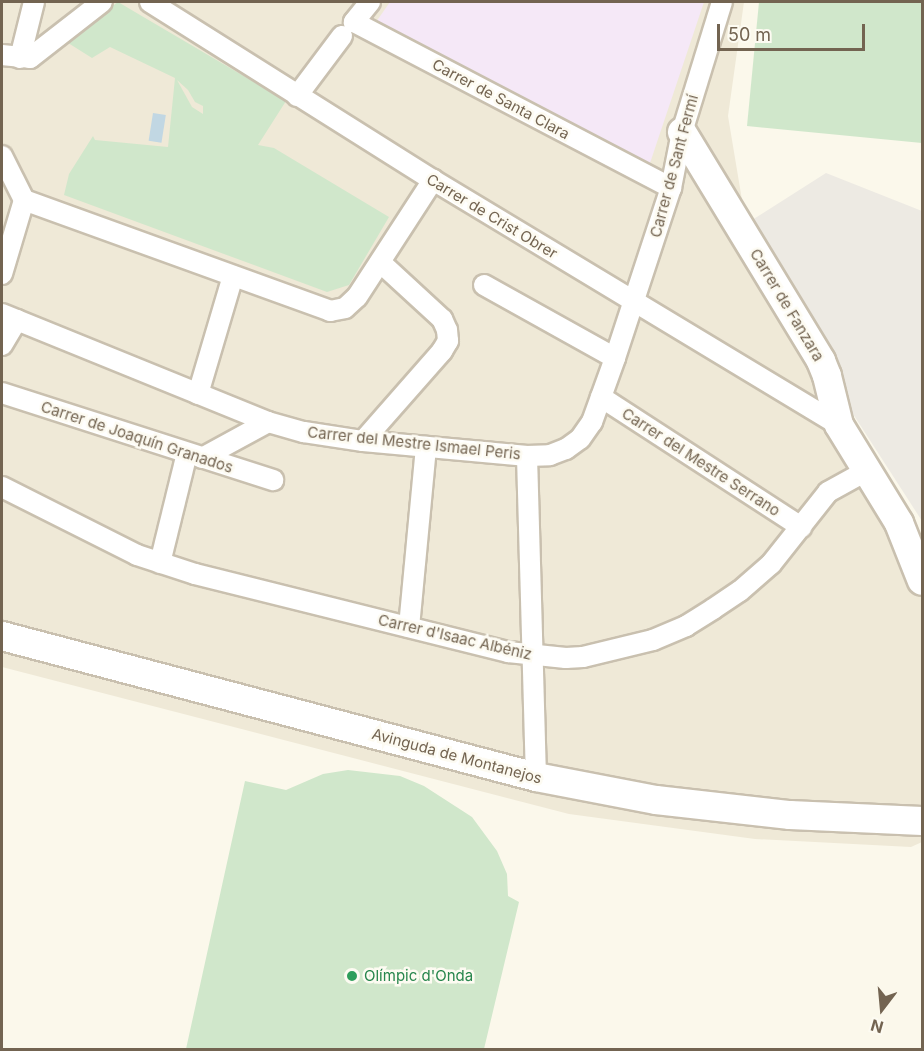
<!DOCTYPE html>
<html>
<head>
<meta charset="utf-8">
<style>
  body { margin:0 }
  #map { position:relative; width:924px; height:1051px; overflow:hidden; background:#fbf8eb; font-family:Inter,sans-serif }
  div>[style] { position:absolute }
  .residential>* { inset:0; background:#efe9d7 }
  .industrial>* { inset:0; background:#edeae3 }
  .education>* { inset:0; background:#f5e8f7 }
  .green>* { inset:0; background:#d0e7cb }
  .water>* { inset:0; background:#c1d7e3; transform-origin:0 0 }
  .roads { filter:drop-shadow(2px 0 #c9c0af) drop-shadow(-2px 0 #c9c0af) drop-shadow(0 2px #c9c0af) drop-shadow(0 -2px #c9c0af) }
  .street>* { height:20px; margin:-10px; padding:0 10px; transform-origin:10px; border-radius:10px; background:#fff }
  .secondary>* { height:28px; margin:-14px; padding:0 14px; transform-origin:14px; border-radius:14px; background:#fff }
  .dots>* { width:16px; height:16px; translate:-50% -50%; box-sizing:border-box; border:3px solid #fdfbf2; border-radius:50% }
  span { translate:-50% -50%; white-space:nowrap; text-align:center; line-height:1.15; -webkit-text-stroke:5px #fdfbf2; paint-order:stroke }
  .street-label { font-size:15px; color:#736451 }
  .leisure-label { font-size:15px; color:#27864d }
  .left { translate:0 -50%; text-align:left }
  .frame { position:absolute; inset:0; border:3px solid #736451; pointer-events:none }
  .north { position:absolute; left:852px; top:979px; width:60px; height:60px; -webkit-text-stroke:4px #fdfbf2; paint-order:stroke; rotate:196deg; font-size:16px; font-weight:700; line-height:24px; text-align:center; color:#736451 }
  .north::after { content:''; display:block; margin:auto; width:21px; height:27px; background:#736451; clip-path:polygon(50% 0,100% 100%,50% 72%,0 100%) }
  .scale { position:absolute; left:717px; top:24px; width:148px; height:27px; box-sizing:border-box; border:3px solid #736451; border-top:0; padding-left:8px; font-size:18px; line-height:21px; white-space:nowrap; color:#736451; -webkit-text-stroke:4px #fdfbf2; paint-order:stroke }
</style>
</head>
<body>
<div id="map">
  <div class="residential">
    <i style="clip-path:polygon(2px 2px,744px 2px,728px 116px,745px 218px,849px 417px,922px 537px,922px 842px,911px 847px,755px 839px,569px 814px,2px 667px)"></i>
  </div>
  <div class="industrial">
    <i style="clip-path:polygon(826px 173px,922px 211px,922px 521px,853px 414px,840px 382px,752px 220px)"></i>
  </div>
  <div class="education">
    <i style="clip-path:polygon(390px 2px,704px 2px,649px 166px,376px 22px)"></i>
  </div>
  <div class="green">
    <i style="clip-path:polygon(evenodd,118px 2px,286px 101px,258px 145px,274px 148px,389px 217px,349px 285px,327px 292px,64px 195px,69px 174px,93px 136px,95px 140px,168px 147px,175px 78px,110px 47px,92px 58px,65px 41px,118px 2px,177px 80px,188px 90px,195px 102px,203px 106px,203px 114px,192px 107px,177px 80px)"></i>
    <i style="clip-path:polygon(759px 2px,922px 2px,922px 143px,747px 126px)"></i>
    <i style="clip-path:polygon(348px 770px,400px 776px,424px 786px,472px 817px,497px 851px,507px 874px,508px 896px,519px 902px,484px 1049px,186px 1049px,245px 781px,286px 790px,323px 774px)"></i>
  </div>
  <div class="water">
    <i style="left:153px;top:113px;width:13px;height:28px;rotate:9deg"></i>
  </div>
  <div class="roads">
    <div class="street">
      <i style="left:150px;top:2px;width:334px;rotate:32.2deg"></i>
      <i style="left:433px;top:180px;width:474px;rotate:31.1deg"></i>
      <i style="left:370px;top:2px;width:26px;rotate:129deg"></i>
      <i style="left:354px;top:22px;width:358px;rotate:27.6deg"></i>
      <i style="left:2px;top:55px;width:28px;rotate:6deg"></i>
      <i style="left:30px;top:58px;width:91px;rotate:-37.9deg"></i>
      <i style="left:20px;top:58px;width:58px;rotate:-76deg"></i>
      <i style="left:297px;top:96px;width:75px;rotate:-53.1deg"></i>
      <i style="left:2px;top:156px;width:49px;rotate:63.4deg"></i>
      <i style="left:24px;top:200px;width:326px;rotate:19.9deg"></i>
      <i style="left:330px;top:311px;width:15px;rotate:-11deg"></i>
      <i style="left:345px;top:308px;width:16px;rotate:-43deg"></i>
      <i style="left:357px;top:297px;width:140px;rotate:-57deg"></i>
      <i style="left:2px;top:274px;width:77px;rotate:-73.4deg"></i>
      <i style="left:484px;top:285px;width:150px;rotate:29.1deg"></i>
      <i style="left:2px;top:314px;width:287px;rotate:22.1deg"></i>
      <i style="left:268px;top:422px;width:37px;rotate:16deg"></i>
      <i style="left:304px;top:432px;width:60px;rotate:8.7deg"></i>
      <i style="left:363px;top:441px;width:165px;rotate:5.2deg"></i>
      <i style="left:527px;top:456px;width:23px;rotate:-2deg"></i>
      <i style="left:550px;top:455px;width:17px;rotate:-21deg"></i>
      <i style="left:566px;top:449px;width:17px;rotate:-36deg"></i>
      <i style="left:580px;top:439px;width:21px;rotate:-55deg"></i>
      <i style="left:592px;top:422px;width:68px;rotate:-70.2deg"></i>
      <i style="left:615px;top:358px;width:179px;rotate:-71.8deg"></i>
      <i style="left:671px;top:188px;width:57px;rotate:-78.9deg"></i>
      <i style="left:682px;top:132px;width:136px;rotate:-72.9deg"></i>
      <i style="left:2px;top:345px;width:29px;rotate:-59deg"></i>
      <i style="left:2px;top:393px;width:285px;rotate:17.8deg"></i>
      <i style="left:198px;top:394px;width:123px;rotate:-73.5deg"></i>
      <i style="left:601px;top:397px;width:239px;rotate:33deg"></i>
      <i style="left:363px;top:441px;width:120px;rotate:-48.7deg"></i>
      <i style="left:442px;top:351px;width:12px;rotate:-59deg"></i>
      <i style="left:448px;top:341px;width:11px;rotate:-95deg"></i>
      <i style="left:447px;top:330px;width:12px;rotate:-114deg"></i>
      <i style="left:442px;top:319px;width:84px;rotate:-137.4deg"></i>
      <i style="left:527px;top:456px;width:321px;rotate:88.4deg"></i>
      <i style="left:202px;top:458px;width:75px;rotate:-28.6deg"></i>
      <i style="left:2px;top:487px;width:151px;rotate:26.7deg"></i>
      <i style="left:137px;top:555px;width:61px;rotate:18.1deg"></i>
      <i style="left:195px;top:574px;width:323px;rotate:14deg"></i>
      <i style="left:508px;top:652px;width:58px;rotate:5.9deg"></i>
      <i style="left:566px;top:658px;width:17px;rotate:-3deg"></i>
      <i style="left:583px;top:657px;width:72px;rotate:-13.7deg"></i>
      <i style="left:653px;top:640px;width:36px;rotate:-23deg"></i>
      <i style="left:686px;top:626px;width:32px;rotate:-32deg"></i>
      <i style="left:713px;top:609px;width:32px;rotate:-34deg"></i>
      <i style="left:740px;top:591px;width:41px;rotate:-41.1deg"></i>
      <i style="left:771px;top:564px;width:92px;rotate:-51.6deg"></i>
      <i style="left:828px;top:492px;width:43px;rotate:-28.9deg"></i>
      <i style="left:160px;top:563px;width:113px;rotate:-76.2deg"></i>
      <i style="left:409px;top:627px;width:181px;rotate:-84.6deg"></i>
    </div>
    <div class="secondary">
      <i style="left:682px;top:132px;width:268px;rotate:58.7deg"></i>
      <i style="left:821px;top:361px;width:16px;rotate:68deg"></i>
      <i style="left:827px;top:376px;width:50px;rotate:76.2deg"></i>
      <i style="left:839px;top:425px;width:115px;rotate:58.5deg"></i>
      <i style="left:899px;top:523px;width:62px;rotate:68.4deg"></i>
      <i style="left:2px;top:636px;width:552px;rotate:14.79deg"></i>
      <i style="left:536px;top:777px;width:122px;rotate:10.9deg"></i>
      <i style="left:656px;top:800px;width:135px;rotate:6.4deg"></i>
      <i style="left:790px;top:815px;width:132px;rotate:2.6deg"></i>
    </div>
  </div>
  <div class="dots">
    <i style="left:352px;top:976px;background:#2e9e5b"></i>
  </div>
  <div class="street-label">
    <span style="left:501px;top:99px;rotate:28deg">Carrer de Santa Clara</span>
    <span style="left:674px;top:166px;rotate:-75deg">Carrer de Sant Fermí</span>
    <span style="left:492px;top:216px;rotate:31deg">Carrer de Crist Obrer</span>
    <span style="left:787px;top:305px;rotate:59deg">Carrer de Fanzara</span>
    <span style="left:137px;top:437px;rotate:18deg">Carrer de Joaquín Granados</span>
    <span style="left:414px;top:443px;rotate:6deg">Carrer del Mestre Ismael Peris</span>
    <span style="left:701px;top:462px;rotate:33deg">Carrer del Mestre Serrano</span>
    <span style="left:455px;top:637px;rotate:13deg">Carrer d'Isaac Albéniz</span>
    <span style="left:457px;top:756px;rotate:15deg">Avinguda de Montanejos</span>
  </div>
  <div class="leisure-label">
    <span class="left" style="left:364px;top:976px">Olímpic d'Onda</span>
  </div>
  <div class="frame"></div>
  <div class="north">N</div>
  <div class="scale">50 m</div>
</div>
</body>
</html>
